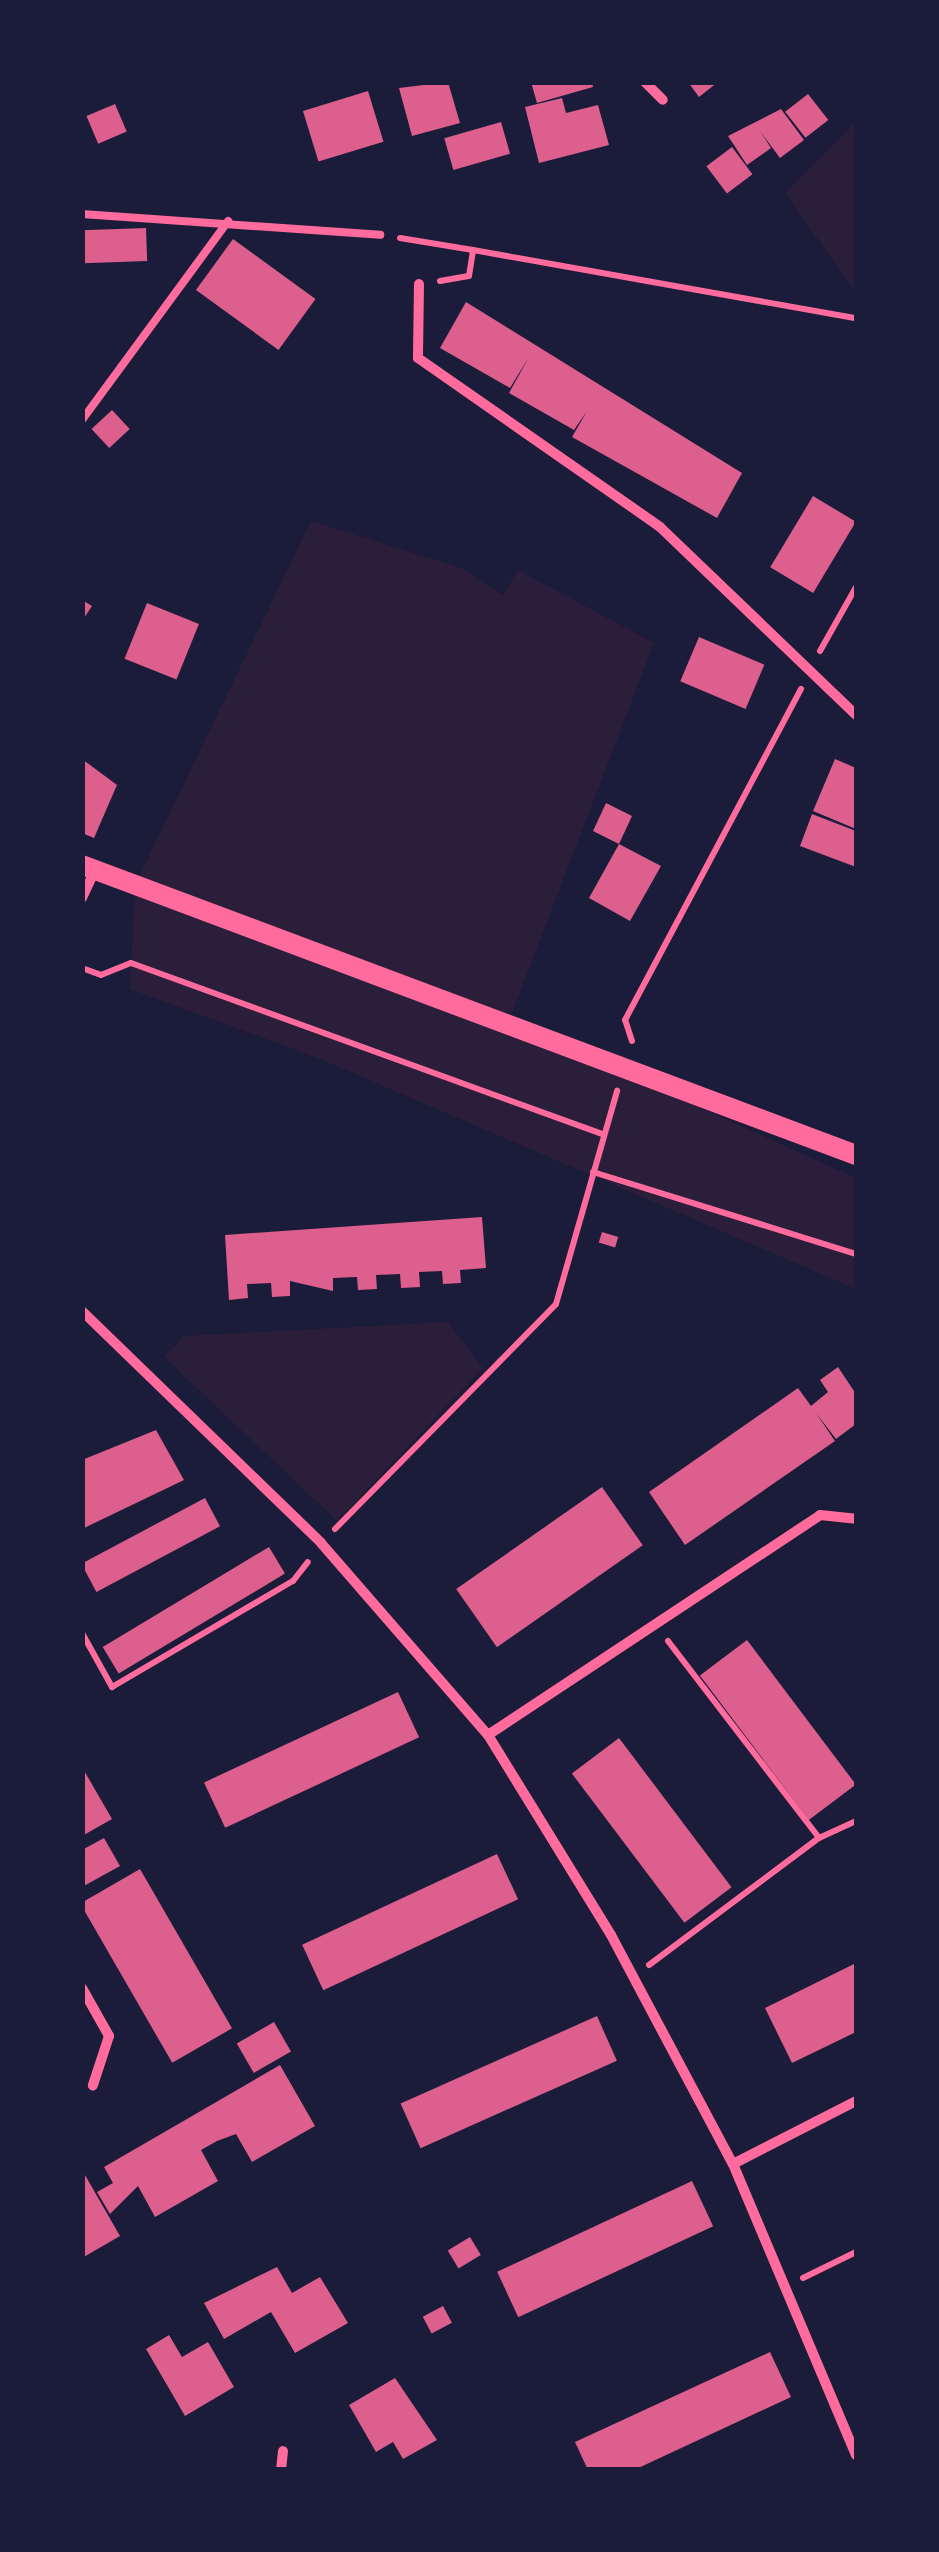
<!DOCTYPE html>
<html>
<head>
<meta charset="utf-8">
<style>
  body { margin:0 }
  #map { position:relative; width:939px; height:2552px; overflow:hidden; background:#1b1b3a; font-family:Cabin,sans-serif }
  div>[style] { position:absolute }
  .green>* { inset:0; background:#2a1e3b }
  .building>* { inset:0; background:#dd5f8e; transform-origin:0 0 }
  .path>* { height:6px; margin:-3px; padding:0 3px; transform-origin:3px; border-radius:3px; background:#ff6b9d }
  .service>* { height:8px; margin:-4px; padding:0 4px; transform-origin:4px; border-radius:4px; background:#ff6b9d }
  .minor>* { height:10px; margin:-5px; padding:0 5px; transform-origin:5px; border-radius:5px; background:#ff6b9d }
  .secondary>* { height:20px; margin:-10px; padding:0 10px; transform-origin:10px; border-radius:10px; background:#ff6b9d }
  span { translate:-50% -50%; white-space:nowrap; text-align:center; line-height:1.15; -webkit-text-stroke:8px #1b1b3a; paint-order:stroke }
  .frame { position:absolute; inset:0; border:85px solid #1b1b3a; pointer-events:none }
</style>
</head>
<body>
<div id="map">
  <div class="green">
    <i style="clip-path:polygon(856px 122px,856px 293px,785px 193px)"></i>
    <i style="clip-path:polygon(311px 521px,461px 568px,503px 595px,518px 570px,654px 643px,509px 1021px,856px 1178px,856px 1289px,318px 1058px,130px 989px,135px 885px)"></i>
    <i style="clip-path:polygon(448px 1322px,483px 1368px,337px 1521px,164px 1357px,184px 1336px)"></i>
  </div>
  <div class="building">
    <i style="clip-path:polygon(448px 82px,460px 123px,412px 136px,399px 88px)"></i>
    <i style="clip-path:polygon(531px 82px,592px 82px,593px 87px,537px 103px)"></i>
    <i style="clip-path:polygon(688px 82px,718px 82px,699px 97px)"></i>
    <i style="left:368px;top:91px;width:53px;height:68px;rotate:73deg"></i>
    <i style="left:808px;top:94px;width:33px;height:29px;rotate:52deg"></i>
    <i style="clip-path:polygon(562px 98px,566px 113px,598px 105px,609px 145px,539px 163px,525px 107px)"></i>
    <i style="left:115px;top:104px;width:30px;height:31px;rotate:67deg"></i>
    <i style="clip-path:polygon(781px 109px,804px 140px,780px 158px,760px 131px,771px 148px,747px 165px,728px 136px)"></i>
    <i style="left:501px;top:122px;width:33px;height:59px;rotate:74deg"></i>
    <i style="left:732px;top:147px;width:34px;height:32px;rotate:53deg"></i>
    <i style="left:146px;top:228px;width:33px;height:64px;rotate:88deg"></i>
    <i style="left:233px;top:239px;width:102px;height:63px;rotate:36deg"></i>
    <i style="clip-path:polygon(466px 302px,742px 473px,717px 518px,572px 437px,587px 411px,574px 430px,509px 393px,529px 357px,510px 388px,440px 348px)"></i>
    <i style="left:112px;top:410px;width:26px;height:28px;rotate:47deg"></i>
    <i style="left:813px;top:496px;width:50px;height:83px;rotate:31deg"></i>
    <i style="clip-path:polygon(82px 600px,92px 606px,82px 621px)"></i>
    <i style="left:147px;top:603px;width:56px;height:60px;rotate:22deg"></i>
    <i style="left:699px;top:637px;width:71px;height:48px;rotate:23deg"></i>
    <i style="clip-path:polygon(82px 759px,117px 785px,94px 838px,82px 833px)"></i>
    <i style="clip-path:polygon(835px 759px,856px 768px,856px 829px,813px 811px)"></i>
    <i style="clip-path:polygon(606px 803px,632px 816px,619px 844px,661px 866px,630px 921px,589px 898px,619px 844px,593px 831px)"></i>
    <i style="clip-path:polygon(812px 814px,856px 831px,856px 867px,800px 846px)"></i>
    <i style="clip-path:polygon(482px 1217px,486px 1268px,460px 1270px,461px 1283px,443px 1284px,442px 1271px,419px 1272px,420px 1287px,401px 1288px,400px 1274px,376px 1275px,377px 1289px,358px 1290px,357px 1277px,333px 1278px,333px 1291px,290px 1281px,290px 1296px,272px 1297px,271px 1283px,247px 1284px,248px 1298px,229px 1300px,225px 1235px)"></i>
    <i style="left:602px;top:1232px;width:17px;height:11px;rotate:17deg"></i>
    <i style="clip-path:polygon(838px 1367px,856px 1394px,856px 1424px,836px 1439px,816px 1413px,835px 1441px,685px 1545px,649px 1492px,798px 1388px,811px 1406px,828px 1392px,820px 1380px)"></i>
    <i style="clip-path:polygon(156px 1430px,184px 1480px,82px 1529px,82px 1460px)"></i>
    <i style="left:602px;top:1487px;width:71px;height:178px;rotate:55deg"></i>
    <i style="left:205px;top:1498px;width:32px;height:140px;rotate:62deg"></i>
    <i style="left:269px;top:1547px;width:31px;height:194px;rotate:59deg"></i>
    <i style="left:747px;top:1640px;width:181px;height:59px;rotate:53deg"></i>
    <i style="left:398px;top:1692px;width:50px;height:214px;rotate:65deg"></i>
    <i style="left:619px;top:1738px;width:187px;height:59px;rotate:53deg"></i>
    <i style="clip-path:polygon(82px 1767px,112px 1819px,82px 1836px)"></i>
    <i style="clip-path:polygon(104px 1838px,120px 1866px,82px 1887px,82px 1850px)"></i>
    <i style="left:497px;top:1854px;width:50px;height:215px;rotate:65deg"></i>
    <i style="left:140px;top:1869px;width:184px;height:69px;rotate:60deg"></i>
    <i style="clip-path:polygon(856px 1963px,856px 2032px,792px 2063px,765px 2008px)"></i>
    <i style="left:597px;top:2016px;width:49px;height:215px;rotate:66deg"></i>
    <i style="left:274px;top:2022px;width:34px;height:43px;rotate:60deg"></i>
    <i style="clip-path:polygon(280px 2065px,315px 2126px,252px 2162px,236px 2134px,217px 2141px,201px 2150px,218px 2181px,155px 2217px,138px 2186px,110px 2214px,97px 2192px,113px 2183px,104px 2167px)"></i>
    <i style="clip-path:polygon(85px 2175px,120px 2236px,82px 2258px,82px 2176px)"></i>
    <i style="left:692px;top:2181px;width:50px;height:215px;rotate:65deg"></i>
    <i style="left:470px;top:2237px;width:21px;height:26px;rotate:59deg"></i>
    <i style="clip-path:polygon(277px 2267px,292px 2293px,320px 2277px,348px 2323px,295px 2353px,271px 2312px,224px 2339px,204px 2303px)"></i>
    <i style="left:443px;top:2306px;width:19px;height:23px;rotate:62deg"></i>
    <i style="clip-path:polygon(169px 2335px,182px 2357px,208px 2342px,234px 2387px,185px 2416px,146px 2349px)"></i>
    <i style="clip-path:polygon(770px 2352px,791px 2397px,634px 2470px,588px 2470px,575px 2442px)"></i>
    <i style="clip-path:polygon(395px 2378px,437px 2440px,403px 2459px,393px 2442px,376px 2452px,349px 2405px)"></i>
  </div>
  <div class="path">
    <i style="left:400px;top:238px;width:74px;rotate:9.3deg"></i>
    <i style="left:440px;top:281px;width:29px;rotate:-10deg"></i>
    <i style="left:469px;top:276px;width:26px;rotate:-81deg"></i>
    <i style="left:473px;top:250px;width:389px;rotate:10.1deg"></i>
    <i style="left:820px;top:651px;width:73px;rotate:-60.6deg"></i>
    <i style="left:82px;top:968px;width:20px;rotate:20deg"></i>
    <i style="left:101px;top:975px;width:32px;rotate:-22deg"></i>
    <i style="left:131px;top:963px;width:501px;rotate:19.95deg"></i>
    <i style="left:632px;top:1041px;width:22px;rotate:-108deg"></i>
    <i style="left:625px;top:1020px;width:375px;rotate:-62deg"></i>
    <i style="left:593px;top:1172px;width:275px;rotate:17.3deg"></i>
    <i style="left:335px;top:1529px;width:315px;rotate:-45.5deg"></i>
    <i style="left:556px;top:1304px;width:222px;rotate:-74deg"></i>
    <i style="left:82px;top:1633px;width:62px;rotate:60.9deg"></i>
    <i style="left:112px;top:1687px;width:210px;rotate:-30.4deg"></i>
    <i style="left:293px;top:1581px;width:24px;rotate:-52deg"></i>
    <i style="left:668px;top:1641px;width:248px;rotate:52.5deg"></i>
    <i style="left:649px;top:1965px;width:212px;rotate:-36.8deg"></i>
    <i style="left:819px;top:1838px;width:41px;rotate:-24.7deg"></i>
    <i style="left:803px;top:2278px;width:59px;rotate:-26.1deg"></i>
  </div>
  <div class="service">
    <i style="left:82px;top:214px;width:299px;rotate:4deg"></i>
    <i style="left:82px;top:420px;width:247px;rotate:-53.7deg"></i>
  </div>
  <div class="minor">
    <i style="left:645px;top:82px;width:25px;rotate:45deg"></i>
    <i style="left:419px;top:284px;width:74px;rotate:90.8deg"></i>
    <i style="left:418px;top:358px;width:295px;rotate:34.9deg"></i>
    <i style="left:660px;top:527px;width:272px;rotate:43.8deg"></i>
    <i style="left:82px;top:898px;width:31px;rotate:-65deg"></i>
    <i style="left:82px;top:1311px;width:333px;rotate:44.1deg"></i>
    <i style="left:321px;top:1543px;width:254px;rotate:49deg"></i>
    <i style="left:488px;top:1735px;width:235px;rotate:58.4deg"></i>
    <i style="left:611px;top:1935px;width:259px;rotate:62deg"></i>
    <i style="left:733px;top:2164px;width:316px;rotate:67.1deg"></i>
    <i style="left:488px;top:1735px;width:398px;rotate:-33.5deg"></i>
    <i style="left:820px;top:1515px;width:36px;rotate:6deg"></i>
    <i style="left:82px;top:1988px;width:55px;rotate:60.6deg"></i>
    <i style="left:109px;top:2036px;width:52px;rotate:108.1deg"></i>
    <i style="left:733px;top:2164px;width:138px;rotate:-27.1deg"></i>
    <i style="left:281px;top:2470px;width:19px;rotate:-84deg"></i>
  </div>
  <div class="secondary">
    <i style="left:82px;top:865px;width:827px;rotate:20.54deg"></i>
  </div>
  <div class="frame"></div>
</div>
</body>
</html>
